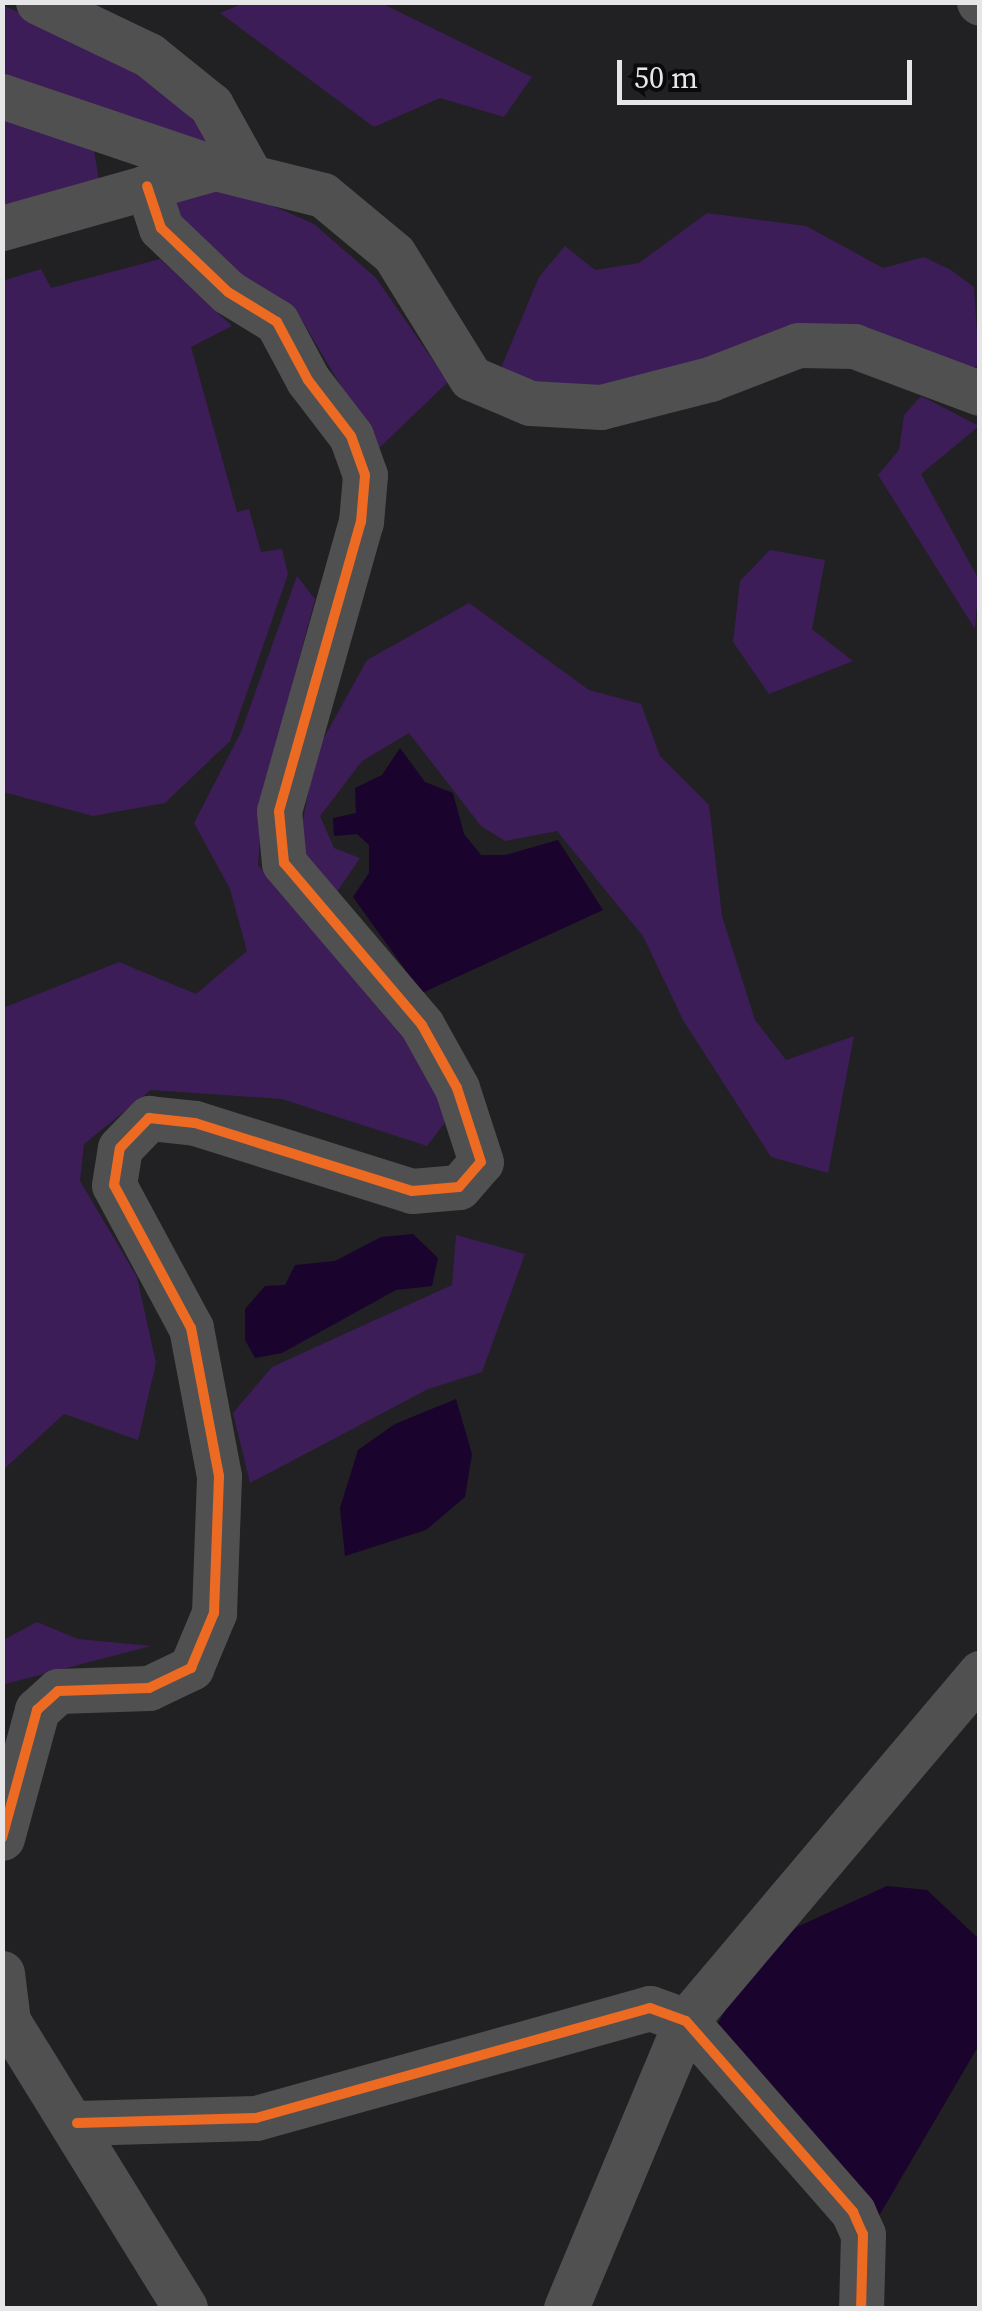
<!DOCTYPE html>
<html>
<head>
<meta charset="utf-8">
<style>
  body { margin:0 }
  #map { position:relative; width:982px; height:2311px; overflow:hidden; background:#212022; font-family:"Source Serif 4",serif }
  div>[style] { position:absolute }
  .green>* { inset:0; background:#3d1d58 }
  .water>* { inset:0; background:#1a032d }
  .street>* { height:45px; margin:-22.5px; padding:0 22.5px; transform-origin:22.5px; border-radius:22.5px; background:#505051 }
  .cycleway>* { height:10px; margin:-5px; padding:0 5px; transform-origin:5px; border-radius:5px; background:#ed6a23 }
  span { translate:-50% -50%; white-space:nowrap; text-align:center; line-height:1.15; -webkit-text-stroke:10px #0a090b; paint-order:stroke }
  .frame { position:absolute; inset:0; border:5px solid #e6e5e8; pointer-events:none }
  .scale { position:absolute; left:617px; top:60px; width:295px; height:45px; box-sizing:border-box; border:5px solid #e6e5e8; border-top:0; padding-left:12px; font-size:30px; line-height:35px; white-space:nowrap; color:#e6e5e8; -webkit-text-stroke:8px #0a090b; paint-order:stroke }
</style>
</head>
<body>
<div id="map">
  <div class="green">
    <i style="clip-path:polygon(244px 3px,381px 3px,532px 77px,504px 117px,440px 98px,374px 127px,220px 13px)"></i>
    <i style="clip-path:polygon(2px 5px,136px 64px,225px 152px,3px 85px)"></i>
    <i style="clip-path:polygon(3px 119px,93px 145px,100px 186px,3px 214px)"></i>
    <i style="clip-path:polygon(237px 190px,314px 224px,376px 278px,448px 382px,378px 449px,296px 310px,227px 266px,170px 209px,181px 194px)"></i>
    <i style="clip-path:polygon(707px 213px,806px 226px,883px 268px,924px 257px,951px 270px,974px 287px,979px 364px,968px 372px,856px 334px,607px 394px,539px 395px,501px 368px,539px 277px,565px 246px,595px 270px,639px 263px)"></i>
    <i style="clip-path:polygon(160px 259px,232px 326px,191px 347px,237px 512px,249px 509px,261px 552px,282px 549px,288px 574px,230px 741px,165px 803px,93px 816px,3px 792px,2px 281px,41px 269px,51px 288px)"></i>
    <i style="clip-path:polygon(921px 396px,979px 426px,921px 474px,979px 580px,975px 629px,878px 475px,899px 450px,904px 415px)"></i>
    <i style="clip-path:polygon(770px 550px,825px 560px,812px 629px,853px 661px,769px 694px,733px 642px,740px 581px)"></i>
    <i style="clip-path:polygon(297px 576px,315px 599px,263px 794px,258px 865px,420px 1058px,450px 1116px,427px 1146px,282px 1099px,151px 1090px,84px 1144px,80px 1181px,137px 1277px,156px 1363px,138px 1440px,64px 1414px,3px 1470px,3px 1008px,119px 962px,196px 994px,247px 951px,230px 889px,194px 823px,241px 732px)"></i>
    <i style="clip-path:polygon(469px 603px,589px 690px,641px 704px,660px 756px,709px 805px,722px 916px,755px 1020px,786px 1060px,854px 1036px,828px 1173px,771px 1157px,683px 1020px,643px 936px,557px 831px,505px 841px,481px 826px,409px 733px,362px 761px,320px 816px,334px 848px,360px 858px,334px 896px,298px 846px,316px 752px,367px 660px)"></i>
    <i style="clip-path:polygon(456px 1235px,525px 1254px,482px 1372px,428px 1389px,250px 1483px,233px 1413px,272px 1367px,452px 1285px)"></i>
    <i style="clip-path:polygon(37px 1622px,78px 1639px,151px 1646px,5px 1684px,3px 1640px)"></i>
  </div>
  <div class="water">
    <i style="clip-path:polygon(400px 748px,425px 782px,453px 793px,464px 834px,481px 855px,505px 855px,558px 840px,603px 910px,422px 993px,353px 897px,369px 873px,369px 845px,357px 834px,334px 836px,333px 818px,356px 813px,355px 788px,382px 775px)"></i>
    <i style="clip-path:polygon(413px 1234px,438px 1258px,432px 1286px,396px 1290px,282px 1353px,255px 1358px,245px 1340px,245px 1309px,265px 1286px,285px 1285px,295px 1265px,335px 1261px,381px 1237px)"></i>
    <i style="clip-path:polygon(456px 1399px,472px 1454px,465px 1497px,426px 1530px,345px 1556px,340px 1508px,358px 1450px,395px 1424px)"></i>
    <i style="clip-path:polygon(887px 1886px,927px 1890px,979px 1939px,979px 2045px,876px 2221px,717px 2025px,743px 1979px,797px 1927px)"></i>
  </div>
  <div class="street">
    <i style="left:38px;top:2px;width:123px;rotate:25.5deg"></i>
    <i style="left:149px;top:55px;width:80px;rotate:38.9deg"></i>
    <i style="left:211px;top:105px;width:82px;rotate:60.9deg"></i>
    <i style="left:979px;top:2px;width:1px;rotate:45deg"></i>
    <i style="left:2px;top:96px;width:225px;rotate:18.7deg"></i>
    <i style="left:2px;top:228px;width:221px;rotate:-15.7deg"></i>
    <i style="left:215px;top:168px;width:111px;rotate:14deg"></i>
    <i style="left:323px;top:195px;width:92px;rotate:39.7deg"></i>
    <i style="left:394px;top:254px;width:146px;rotate:58.2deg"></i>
    <i style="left:471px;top:378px;width:64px;rotate:23deg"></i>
    <i style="left:530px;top:403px;width:71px;rotate:3.2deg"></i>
    <i style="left:601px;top:407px;width:113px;rotate:-14.4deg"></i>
    <i style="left:710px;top:379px;width:94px;rotate:-21.1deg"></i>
    <i style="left:798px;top:345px;width:56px;rotate:1deg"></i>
    <i style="left:854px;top:346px;width:134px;rotate:20.5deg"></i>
    <i style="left:2px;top:1838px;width:133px;rotate:-74.7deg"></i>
    <i style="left:37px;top:1710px;width:28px;rotate:-42deg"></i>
    <i style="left:58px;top:1691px;width:91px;rotate:-1.9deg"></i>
    <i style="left:149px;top:1688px;width:47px;rotate:-25.5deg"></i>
    <i style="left:191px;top:1668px;width:60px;rotate:-67.3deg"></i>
    <i style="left:214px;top:1613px;width:137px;rotate:-87.9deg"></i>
    <i style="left:219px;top:1476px;width:151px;rotate:-100.7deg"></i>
    <i style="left:191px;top:1328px;width:162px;rotate:-118.3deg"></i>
    <i style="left:114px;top:1185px;width:37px;rotate:-81deg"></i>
    <i style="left:120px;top:1148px;width:42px;rotate:-46deg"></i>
    <i style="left:149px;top:1118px;width:46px;rotate:6.2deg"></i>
    <i style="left:195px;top:1123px;width:227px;rotate:17.4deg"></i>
    <i style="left:412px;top:1191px;width:47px;rotate:-4.9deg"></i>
    <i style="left:459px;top:1187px;width:33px;rotate:-49deg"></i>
    <i style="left:481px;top:1162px;width:78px;rotate:-108deg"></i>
    <i style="left:457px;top:1088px;width:72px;rotate:-119.1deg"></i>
    <i style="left:422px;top:1025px;width:213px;rotate:-130.4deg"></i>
    <i style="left:284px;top:863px;width:52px;rotate:-95.5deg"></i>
    <i style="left:279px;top:811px;width:300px;rotate:-74.2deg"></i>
    <i style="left:361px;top:522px;width:47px;rotate:-85.1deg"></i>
    <i style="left:365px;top:475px;width:41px;rotate:-109.7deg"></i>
    <i style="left:351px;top:436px;width:71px;rotate:-127.5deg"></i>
    <i style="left:308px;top:380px;width:66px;rotate:-118.1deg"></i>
    <i style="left:277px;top:322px;width:57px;rotate:-148.5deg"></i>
    <i style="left:228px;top:292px;width:93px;rotate:-136.3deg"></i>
    <i style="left:161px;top:228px;width:44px;rotate:-108.4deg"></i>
    <i style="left:2px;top:1973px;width:48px;rotate:82.9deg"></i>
    <i style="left:8px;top:2021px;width:337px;rotate:58.3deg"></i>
    <i style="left:77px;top:2123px;width:179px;rotate:-1.6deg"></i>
    <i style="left:256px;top:2118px;width:409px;rotate:-15.6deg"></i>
    <i style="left:650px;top:2008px;width:38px;rotate:20deg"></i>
    <i style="left:686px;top:2021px;width:254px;rotate:48.8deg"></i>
    <i style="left:853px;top:2212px;width:24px;rotate:66deg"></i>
    <i style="left:863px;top:2234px;width:74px;rotate:91.5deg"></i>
    <i style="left:566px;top:2308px;width:311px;rotate:-67.3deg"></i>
    <i style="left:686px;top:2021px;width:456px;rotate:-49.8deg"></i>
  </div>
  <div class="cycleway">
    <i style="left:2px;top:1838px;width:133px;rotate:-74.7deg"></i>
    <i style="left:37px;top:1710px;width:28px;rotate:-42deg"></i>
    <i style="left:58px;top:1691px;width:91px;rotate:-1.9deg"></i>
    <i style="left:149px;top:1688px;width:47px;rotate:-25.5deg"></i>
    <i style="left:191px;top:1668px;width:60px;rotate:-67.3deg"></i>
    <i style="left:214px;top:1613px;width:137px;rotate:-87.9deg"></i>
    <i style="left:219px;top:1476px;width:151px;rotate:-100.7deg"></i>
    <i style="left:191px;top:1328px;width:162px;rotate:-118.3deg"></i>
    <i style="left:114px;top:1185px;width:37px;rotate:-81deg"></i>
    <i style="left:120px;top:1148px;width:42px;rotate:-46deg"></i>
    <i style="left:149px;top:1118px;width:46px;rotate:6.2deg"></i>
    <i style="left:195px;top:1123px;width:227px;rotate:17.4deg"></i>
    <i style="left:412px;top:1191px;width:47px;rotate:-4.9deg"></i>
    <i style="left:459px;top:1187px;width:33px;rotate:-49deg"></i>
    <i style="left:481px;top:1162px;width:78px;rotate:-108deg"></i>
    <i style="left:457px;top:1088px;width:72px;rotate:-119.1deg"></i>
    <i style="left:422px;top:1025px;width:213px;rotate:-130.4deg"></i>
    <i style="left:284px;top:863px;width:52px;rotate:-95.5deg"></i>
    <i style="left:279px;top:811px;width:300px;rotate:-74.2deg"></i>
    <i style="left:361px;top:522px;width:47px;rotate:-85.1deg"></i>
    <i style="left:365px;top:475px;width:41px;rotate:-109.7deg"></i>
    <i style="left:351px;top:436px;width:71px;rotate:-127.5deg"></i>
    <i style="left:308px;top:380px;width:66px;rotate:-118.1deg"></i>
    <i style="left:277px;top:322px;width:57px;rotate:-148.5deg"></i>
    <i style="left:228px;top:292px;width:93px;rotate:-136.3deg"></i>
    <i style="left:161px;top:228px;width:44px;rotate:-108.4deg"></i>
    <i style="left:77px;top:2123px;width:179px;rotate:-1.6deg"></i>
    <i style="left:256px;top:2118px;width:409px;rotate:-15.6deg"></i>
    <i style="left:650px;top:2008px;width:38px;rotate:20deg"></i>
    <i style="left:686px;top:2021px;width:254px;rotate:48.8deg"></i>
    <i style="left:853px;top:2212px;width:24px;rotate:66deg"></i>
    <i style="left:863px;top:2234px;width:74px;rotate:91.5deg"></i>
  </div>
  <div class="frame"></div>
  <div class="scale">50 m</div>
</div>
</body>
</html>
